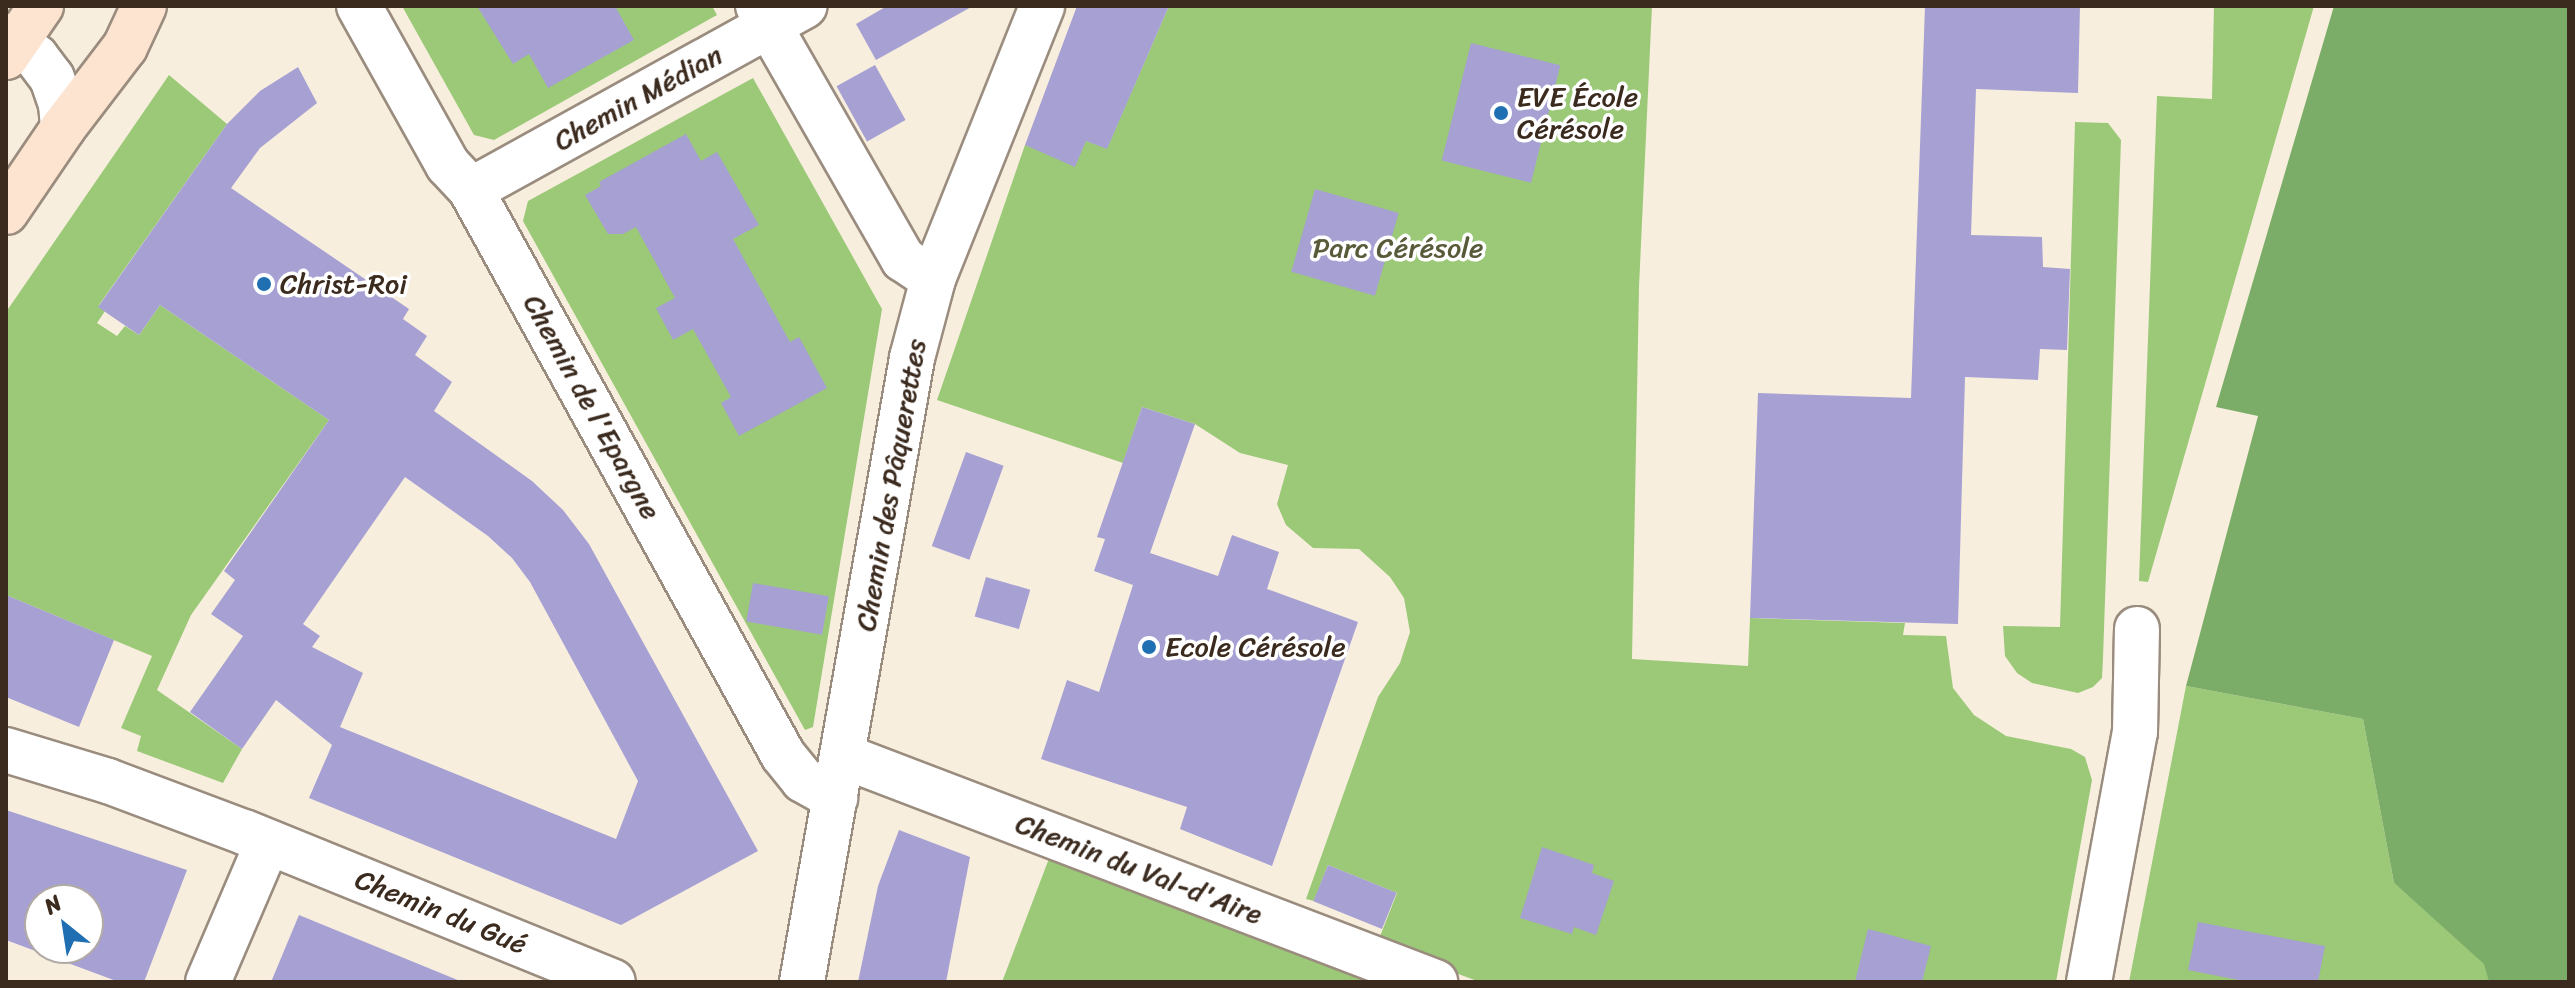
<!DOCTYPE html>
<html>
<head>
<meta charset="utf-8">
<style>
  body { margin:0 }
  #map { position:relative; width:2575px; height:988px; overflow:hidden; background:#f8eede; font-family:Sriracha,sans-serif }
  div>[style] { position:absolute }
  .green>* { inset:0; background:#9bc978 }
  .forest>* { inset:0; background:#7cad68 }
  .building>* { inset:0; background:#a6a0d3; transform-origin:0 0 }
  .roads { filter:drop-shadow(2px 0 #9a8c7e) drop-shadow(-2px 0 #9a8c7e) drop-shadow(0 2px #9a8c7e) drop-shadow(0 -2px #9a8c7e) }
  .street>* { height:44px; margin:-22px; padding:0 22px; transform-origin:22px; border-radius:22px; background:#fff }
  .secondary>* { height:44px; margin:-22px; padding:0 22px; transform-origin:22px; border-radius:22px; background:#fde4d1 }
  .dots>* { width:22px; height:22px; translate:-50% -50%; box-sizing:border-box; border:4px solid #fff; border-radius:50% }
  span { translate:-50% -50%; white-space:nowrap; text-align:center; line-height:1.15; -webkit-text-stroke:7px #fff; paint-order:stroke }
  .poi-label { font-size:28px; color:#3b2a1e }
  .left { translate:0 -50%; text-align:left }
  .street-label { font-size:28px; color:#3b2a1e }
  .park-label { font-size:28px; color:#585a39 }
  .frame { position:absolute; inset:0; border:8px solid #3b2a1e; pointer-events:none }
  .north { position:absolute; left:24px; top:884px; width:80px; height:80px; box-sizing:border-box; background:#fff; border:2px solid #b1aaa5; border-radius:50%; rotate:330deg; font-size:22px; font-weight:700; line-height:32px; text-align:center; color:#3b2a1e }
  .north::after { content:''; display:block; margin:auto; width:28px; height:36px; background:#1f6fb2; clip-path:polygon(50% 0,100% 100%,50% 72%,0 100%) }
</style>
</head>
<body>
<div id="map">
  <div class="green">
    <i style="clip-path:polygon(402px 6px,712px 6px,717px 15px,494px 140px,474px 135px)"></i>
    <i style="clip-path:polygon(1169px 6px,1652px 6px,1639px 287px,1632px 659px,1748px 666px,1750px 618px,1905px 623px,1903px 635px,1946px 636px,1953px 688px,1974px 715px,2006px 736px,2071px 749px,2085px 757px,2092px 780px,2056px 982px,1480px 982px,1377px 944px,1397px 893px,1328px 865px,1314px 901px,1306px 899px,1378px 697px,1400px 663px,1410px 632px,1404px 598px,1390px 577px,1359px 549px,1313px 548px,1286px 525px,1277px 504px,1288px 465px,1240px 453px,1195px 424px,1142px 407px,1123px 463px,937px 400px,1025px 145px,1086px 141px,1107px 148px)"></i>
    <i style="clip-path:polygon(2214px 6px,2314px 6px,2148px 582px,2139px 581px,2157px 96px,2212px 99px)"></i>
    <i style="clip-path:polygon(169px 75px,227px 124px,99px 305px,105px 311px,97px 323px,117px 336px,125px 326px,139px 335px,160px 305px,329px 420px,191px 615px,157px 690px,242px 749px,223px 783px,137px 751px,141px 736px,121px 728px,152px 656px,6px 595px,6px 312px)"></i>
    <i style="clip-path:polygon(753px 78px,882px 309px,813px 727px,805px 730px,523px 221px,528px 201px)"></i>
    <i style="clip-path:polygon(2075px 122px,2108px 123px,2121px 140px,2103px 658px,2102px 678px,2093px 687px,2078px 693px,2032px 683px,2017px 673px,2005px 656px,2003px 626px,2060px 627px)"></i>
    <i style="clip-path:polygon(2186px 686px,2363px 719px,2394px 883px,2485px 964px,2489px 982px,2129px 982px)"></i>
    <i style="clip-path:polygon(1053px 848px,1403px 982px,1002px 982px)"></i>
  </div>
  <div class="forest">
    <i style="clip-path:polygon(2334px 6px,2569px 6px,2569px 982px,2489px 982px,2484px 964px,2394px 883px,2363px 719px,2186px 686px,2258px 416px,2216px 407px)"></i>
  </div>
  <div class="building">
    <i style="clip-path:polygon(477px 6px,615px 6px,634px 40px,548px 88px,529px 54px,513px 64px)"></i>
    <i style="clip-path:polygon(887px 6px,973px 6px,876px 60px,856px 24px)"></i>
    <i style="clip-path:polygon(1077px 6px,1169px 6px,1107px 149px,1086px 141px,1075px 167px,1025px 145px)"></i>
    <i style="clip-path:polygon(1925px 6px,2080px 6px,2078px 93px,1976px 89px,1971px 235px,2042px 237px,2043px 267px,2070px 269px,2067px 350px,2040px 349px,2038px 380px,1965px 377px,1958px 624px,1750px 618px,1758px 393px,1911px 398px)"></i>
    <i style="left:1471px;top:43px;width:92px;height:121px;rotate:14deg"></i>
    <i style="left:875px;top:65px;width:63px;height:44px;rotate:61deg"></i>
    <i style="clip-path:polygon(evenodd,298px 67px,317px 103px,260px 148px,231px 188px,409px 309px,403px 319px,427px 336px,415px 355px,452px 382px,434px 411px,532px 481px,563px 510px,589px 544px,758px 851px,621px 925px,309px 798px,332px 745px,276px 700px,242px 749px,190px 712px,243px 636px,211px 614px,235px 580px,224px 571px,329px 420px,160px 305px,139px 335px,98px 307px,227px 124px,260px 91px,298px 67px,405px 477px,488px 536px,512px 558px,530px 582px,638px 781px,616px 839px,340px 727px,363px 673px,312px 647px,320px 636px,303px 624px,405px 477px)"></i>
    <i style="clip-path:polygon(686px 134px,701px 161px,717px 152px,759px 225px,733px 239px,790px 342px,799px 337px,827px 388px,739px 436px,721px 403px,731px 397px,693px 329px,673px 340px,656px 308px,675px 298px,636px 227px,623px 234px,608px 234px,585px 195px,601px 186px,599px 182px)"></i>
    <i style="left:1315px;top:189px;width:87px;height:86px;rotate:16deg"></i>
    <i style="clip-path:polygon(1142px 407px,1195px 424px,1150px 553px,1218px 576px,1232px 535px,1279px 552px,1267px 589px,1358px 622px,1272px 866px,1180px 829px,1187px 807px,1041px 759px,1067px 680px,1099px 692px,1133px 585px,1094px 571px,1105px 539px,1097px 537px)"></i>
    <i style="left:966px;top:452px;width:40px;height:100px;rotate:20deg"></i>
    <i style="left:986px;top:577px;width:46px;height:41px;rotate:16deg"></i>
    <i style="left:753px;top:583px;width:77px;height:39px;rotate:10deg"></i>
    <i style="clip-path:polygon(6px 595px,114px 640px,79px 727px,6px 697px)"></i>
    <i style="clip-path:polygon(evenodd,6px 810px,187px 870px,144px 982px,119px 982px,6px 940px,6px 810px,40px 900px,88px 900px,88px 948px,40px 948px,40px 900px)"></i>
    <i style="clip-path:polygon(899px 830px,970px 857px,946px 982px,858px 982px,878px 886px)"></i>
    <i style="clip-path:polygon(1542px 847px,1594px 865px,1592px 873px,1614px 881px,1596px 935px,1574px 927px,1572px 934px,1520px 918px)"></i>
    <i style="left:1328px;top:865px;width:74px;height:39px;rotate:22deg"></i>
    <i style="clip-path:polygon(299px 915px,460px 981px,459px 982px,271px 982px)"></i>
    <i style="clip-path:polygon(2198px 922px,2325px 946px,2318px 982px,2249px 982px,2188px 970px)"></i>
    <i style="clip-path:polygon(1868px 929px,1931px 946px,1922px 982px,1855px 982px)"></i>
  </div>
  <div class="roads">
    <div class="street">
      <i style="left:359px;top:6px;width:182px;rotate:60.8deg"></i>
      <i style="left:448px;top:165px;width:34px;rotate:47deg"></i>
      <i style="left:471px;top:190px;width:645px;rotate:61.09deg"></i>
      <i style="left:783px;top:755px;width:32px;rotate:51deg"></i>
      <i style="left:803px;top:780px;width:37px;rotate:29deg"></i>
      <i style="left:758px;top:6px;width:292px;rotate:60.2deg"></i>
      <i style="left:903px;top:259px;width:36px;rotate:34deg"></i>
      <i style="left:6px;top:36px;width:37px;rotate:35deg"></i>
      <i style="left:36px;top:57px;width:26px;rotate:53deg"></i>
      <i style="left:52px;top:78px;width:28px;rotate:71deg"></i>
      <i style="left:61px;top:104px;width:24px;rotate:85deg"></i>
      <i style="left:471px;top:190px;width:381px;rotate:-28.9deg"></i>
      <i style="left:6px;top:750px;width:107px;rotate:16.9deg"></i>
      <i style="left:108px;top:781px;width:145px;rotate:20.6deg"></i>
      <i style="left:244px;top:832px;width:398px;rotate:22.1deg"></i>
      <i style="left:843px;top:756px;width:634px;rotate:20.89deg"></i>
      <i style="left:208px;top:982px;width:152px;rotate:-66.8deg"></i>
      <i style="left:802px;top:982px;width:634px;rotate:-80deg"></i>
      <i style="left:912px;top:358px;width:82px;rotate:-75.1deg"></i>
      <i style="left:933px;top:279px;width:294px;rotate:-68.2deg"></i>
      <i style="left:2089px;top:982px;width:254px;rotate:-79.6deg"></i>
      <i style="left:2135px;top:732px;width:103px;rotate:-88.9deg"></i>
    </div>
    <div class="secondary">
      <i style="left:6px;top:57px;width:62px;rotate:-55.5deg"></i>
      <i style="left:6px;top:212px;width:102px;rotate:-55.8deg"></i>
      <i style="left:63px;top:128px;width:102px;rotate:-52.6deg"></i>
      <i style="left:125px;top:47px;width:45px;rotate:-65.1deg"></i>
    </div>
  </div>
  <div class="dots">
    <i style="left:1501px;top:113px;background:#1f6fb2"></i>
    <i style="left:264px;top:284px;background:#1f6fb2"></i>
    <i style="left:1149px;top:647px;background:#1f6fb2"></i>
  </div>
  <div class="poi-label">
    <span class="left" style="left:1517px;top:113px">EVE École<br>Cérésole</span>
    <span class="left" style="left:280px;top:284px">Christ-Roi</span>
    <span class="left" style="left:1165px;top:647px">Ecole Cérésole</span>
  </div>
  <div class="street-label">
    <span style="left:638px;top:98px;rotate:-29deg">Chemin Médian</span>
    <span style="left:592px;top:407px;rotate:61deg">Chemin de l'Epargne</span>
    <span style="left:891px;top:485px;rotate:-80deg">Chemin des Pâquerettes</span>
    <span style="left:1139px;top:869px;rotate:21deg">Chemin du Val-d'Aire</span>
    <span style="left:441px;top:912px;rotate:22deg">Chemin du Gué</span>
  </div>
  <div class="park-label">
    <span style="left:1398px;top:248px">Parc Cérésole</span>
  </div>
  <div class="frame"></div>
  <div class="north">N</div>
</div>
</body>
</html>
